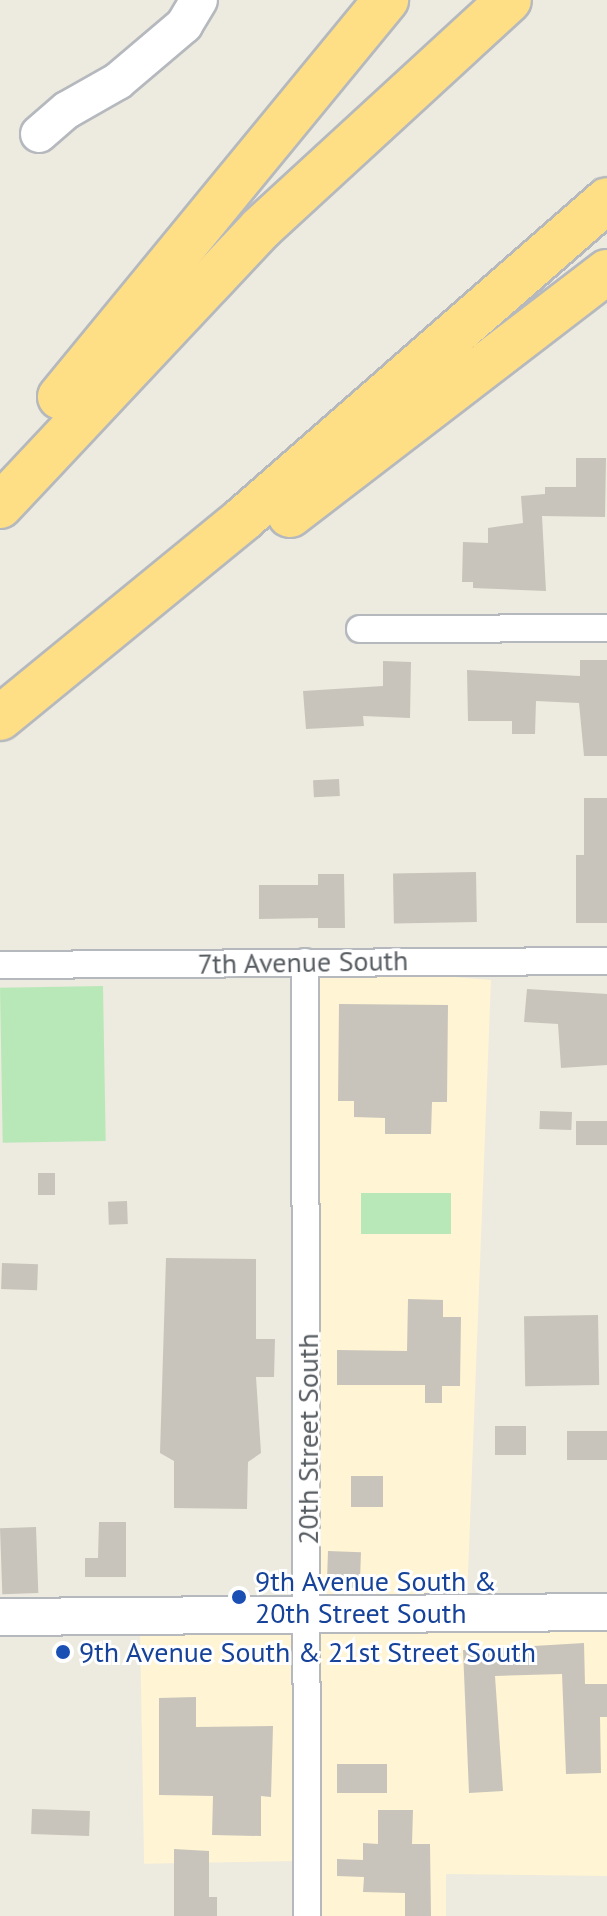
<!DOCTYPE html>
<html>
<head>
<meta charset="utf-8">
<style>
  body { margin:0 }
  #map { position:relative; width:607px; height:1916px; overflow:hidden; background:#edeadf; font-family:"PT Sans",sans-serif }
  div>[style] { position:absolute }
  .commercial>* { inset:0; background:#fff4d3; transform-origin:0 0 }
  .green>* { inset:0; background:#b9e8b8; transform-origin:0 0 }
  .building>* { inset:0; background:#c8c4bc; transform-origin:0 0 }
  .roads { filter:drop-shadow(2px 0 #b5b9be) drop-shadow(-2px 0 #b5b9be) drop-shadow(0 2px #b5b9be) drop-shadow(0 -2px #b5b9be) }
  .street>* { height:26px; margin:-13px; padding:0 13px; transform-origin:13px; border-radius:13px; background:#fff }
  .secondary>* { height:36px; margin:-18px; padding:0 18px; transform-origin:18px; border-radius:18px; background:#fff }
  .highway>* { height:44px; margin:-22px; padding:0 22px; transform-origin:22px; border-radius:22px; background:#ffdf85 }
  .dots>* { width:22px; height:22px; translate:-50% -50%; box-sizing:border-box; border:4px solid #fff; border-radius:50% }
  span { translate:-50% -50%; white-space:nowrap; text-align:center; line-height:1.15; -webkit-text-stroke:6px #fff; paint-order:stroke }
  .street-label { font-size:28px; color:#585d62 }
  .transit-label { font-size:28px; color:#164399 }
  .left { translate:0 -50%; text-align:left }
</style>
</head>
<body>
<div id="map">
  <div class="commercial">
    <i style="clip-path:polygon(418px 974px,491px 980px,467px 1600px,320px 1601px,316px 975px)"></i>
    <i style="clip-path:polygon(607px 1625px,607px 1876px,446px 1874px,446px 1916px,318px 1916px,315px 1627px)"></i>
    <i style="left:293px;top:1627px;width:234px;height:153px;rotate:89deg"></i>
  </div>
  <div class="green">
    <i style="left:103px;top:986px;width:155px;height:103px;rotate:89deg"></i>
    <i style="left:361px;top:1193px;width:90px;height:41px"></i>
  </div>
  <div class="building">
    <i style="clip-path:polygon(576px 458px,606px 458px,605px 517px,542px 516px,546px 591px,473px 588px,473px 582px,462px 582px,463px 542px,488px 543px,488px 528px,523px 523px,521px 496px,545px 494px,545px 487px,576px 487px)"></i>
    <i style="clip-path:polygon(580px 660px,607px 660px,607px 756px,584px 756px,579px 703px,536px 701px,535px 734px,512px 734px,512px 721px,468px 721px,467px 670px,580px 676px)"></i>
    <i style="clip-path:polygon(383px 661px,411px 662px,410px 718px,363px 716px,364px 726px,306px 729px,303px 691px,383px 686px)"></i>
    <i style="left:339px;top:779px;width:17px;height:26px;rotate:87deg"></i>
    <i style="clip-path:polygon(584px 798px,607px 798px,607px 923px,576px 923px,576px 855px,584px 855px)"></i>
    <i style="left:476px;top:872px;width:50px;height:83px;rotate:89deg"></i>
    <i style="clip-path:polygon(318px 874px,344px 874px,345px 928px,318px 928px,318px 918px,259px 919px,259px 885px,318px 885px)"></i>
    <i style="clip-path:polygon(527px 989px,607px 994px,607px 1065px,561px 1068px,558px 1024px,524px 1022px)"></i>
    <i style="clip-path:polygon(339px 1004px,448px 1005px,447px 1102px,432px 1102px,431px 1134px,385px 1134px,385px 1118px,354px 1117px,354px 1101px,338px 1101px)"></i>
    <i style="left:540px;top:1111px;width:32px;height:18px;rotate:2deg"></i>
    <i style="left:576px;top:1121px;width:31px;height:24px"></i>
    <i style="left:38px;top:1173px;width:17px;height:22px"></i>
    <i style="left:127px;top:1201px;width:23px;height:19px;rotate:88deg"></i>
    <i style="clip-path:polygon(166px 1258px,256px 1259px,256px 1339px,275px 1339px,274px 1377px,256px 1377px,261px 1453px,248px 1462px,247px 1509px,174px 1508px,174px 1461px,160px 1453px)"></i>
    <i style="left:2px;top:1263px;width:36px;height:26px;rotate:2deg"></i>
    <i style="clip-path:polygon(408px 1299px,443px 1300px,443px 1317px,461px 1317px,460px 1386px,442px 1386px,442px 1403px,425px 1403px,425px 1385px,337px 1385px,337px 1350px,407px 1351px)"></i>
    <i style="left:598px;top:1315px;width:70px;height:74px;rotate:89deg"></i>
    <i style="left:495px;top:1426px;width:31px;height:29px"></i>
    <i style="left:567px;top:1431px;width:40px;height:29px"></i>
    <i style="left:351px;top:1476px;width:32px;height:31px"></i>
    <i style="clip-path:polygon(99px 1522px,126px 1522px,126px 1577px,85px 1577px,85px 1558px,98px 1558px)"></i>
    <i style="left:36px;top:1527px;width:66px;height:36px;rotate:88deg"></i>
    <i style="left:328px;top:1551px;width:33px;height:36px;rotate:2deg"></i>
    <i style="clip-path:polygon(584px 1643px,585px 1684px,607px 1684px,607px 1717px,600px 1717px,601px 1773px,566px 1774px,562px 1674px,495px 1676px,503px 1791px,469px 1793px,463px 1650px)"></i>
    <i style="clip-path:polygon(196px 1697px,196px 1727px,273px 1726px,271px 1797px,261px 1796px,261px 1836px,212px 1835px,213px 1796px,159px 1795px,159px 1698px)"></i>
    <i style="left:337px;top:1764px;width:50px;height:29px"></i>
    <i style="left:32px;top:1809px;width:58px;height:25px;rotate:2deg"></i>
    <i style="clip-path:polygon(378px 1810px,413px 1810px,412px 1844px,430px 1844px,431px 1916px,405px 1916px,405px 1893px,363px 1892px,364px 1877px,337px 1876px,337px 1859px,363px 1860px,363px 1843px,378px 1844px)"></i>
    <i style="clip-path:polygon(174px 1849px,209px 1851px,209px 1897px,217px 1897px,217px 1916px,174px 1916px)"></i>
  </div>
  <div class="roads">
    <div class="street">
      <i style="left:360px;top:629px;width:247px;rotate:-0.2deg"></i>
      <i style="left:305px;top:962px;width:954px;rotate:89.88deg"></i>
      <i style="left:0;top:965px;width:607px;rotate:-0.38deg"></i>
    </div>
    <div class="secondary">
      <i style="left:39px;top:134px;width:37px;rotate:-41deg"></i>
      <i style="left:67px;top:110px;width:59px;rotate:-29.6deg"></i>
      <i style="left:118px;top:81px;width:87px;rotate:-40.3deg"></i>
      <i style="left:184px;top:25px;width:29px;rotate:-59deg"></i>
      <i style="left:0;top:1617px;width:607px;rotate:-0.47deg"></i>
    </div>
    <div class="highway">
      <i style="left:60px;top:397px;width:514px;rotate:-50.61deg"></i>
      <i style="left:0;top:506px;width:380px;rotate:-46.8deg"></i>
      <i style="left:260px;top:229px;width:338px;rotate:-42.6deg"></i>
      <i style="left:290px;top:515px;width:399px;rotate:-37.5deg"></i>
      <i style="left:0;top:718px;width:314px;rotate:-39.3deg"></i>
      <i style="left:243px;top:519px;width:484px;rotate:-41.2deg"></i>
    </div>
  </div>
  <div class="dots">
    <i style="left:239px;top:1597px;background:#1a4fb4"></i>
    <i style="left:63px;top:1652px;background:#1a4fb4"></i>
  </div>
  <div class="street-label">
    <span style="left:303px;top:962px;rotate:-1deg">7th Avenue South</span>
    <span style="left:308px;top:1439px;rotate:-90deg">20th Street South</span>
  </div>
  <div class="transit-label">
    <span class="left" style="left:255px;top:1597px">9th Avenue South &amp;<br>20th Street South</span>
    <span class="left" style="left:79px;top:1652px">9th Avenue South &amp; 21st Street South</span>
  </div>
</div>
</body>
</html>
